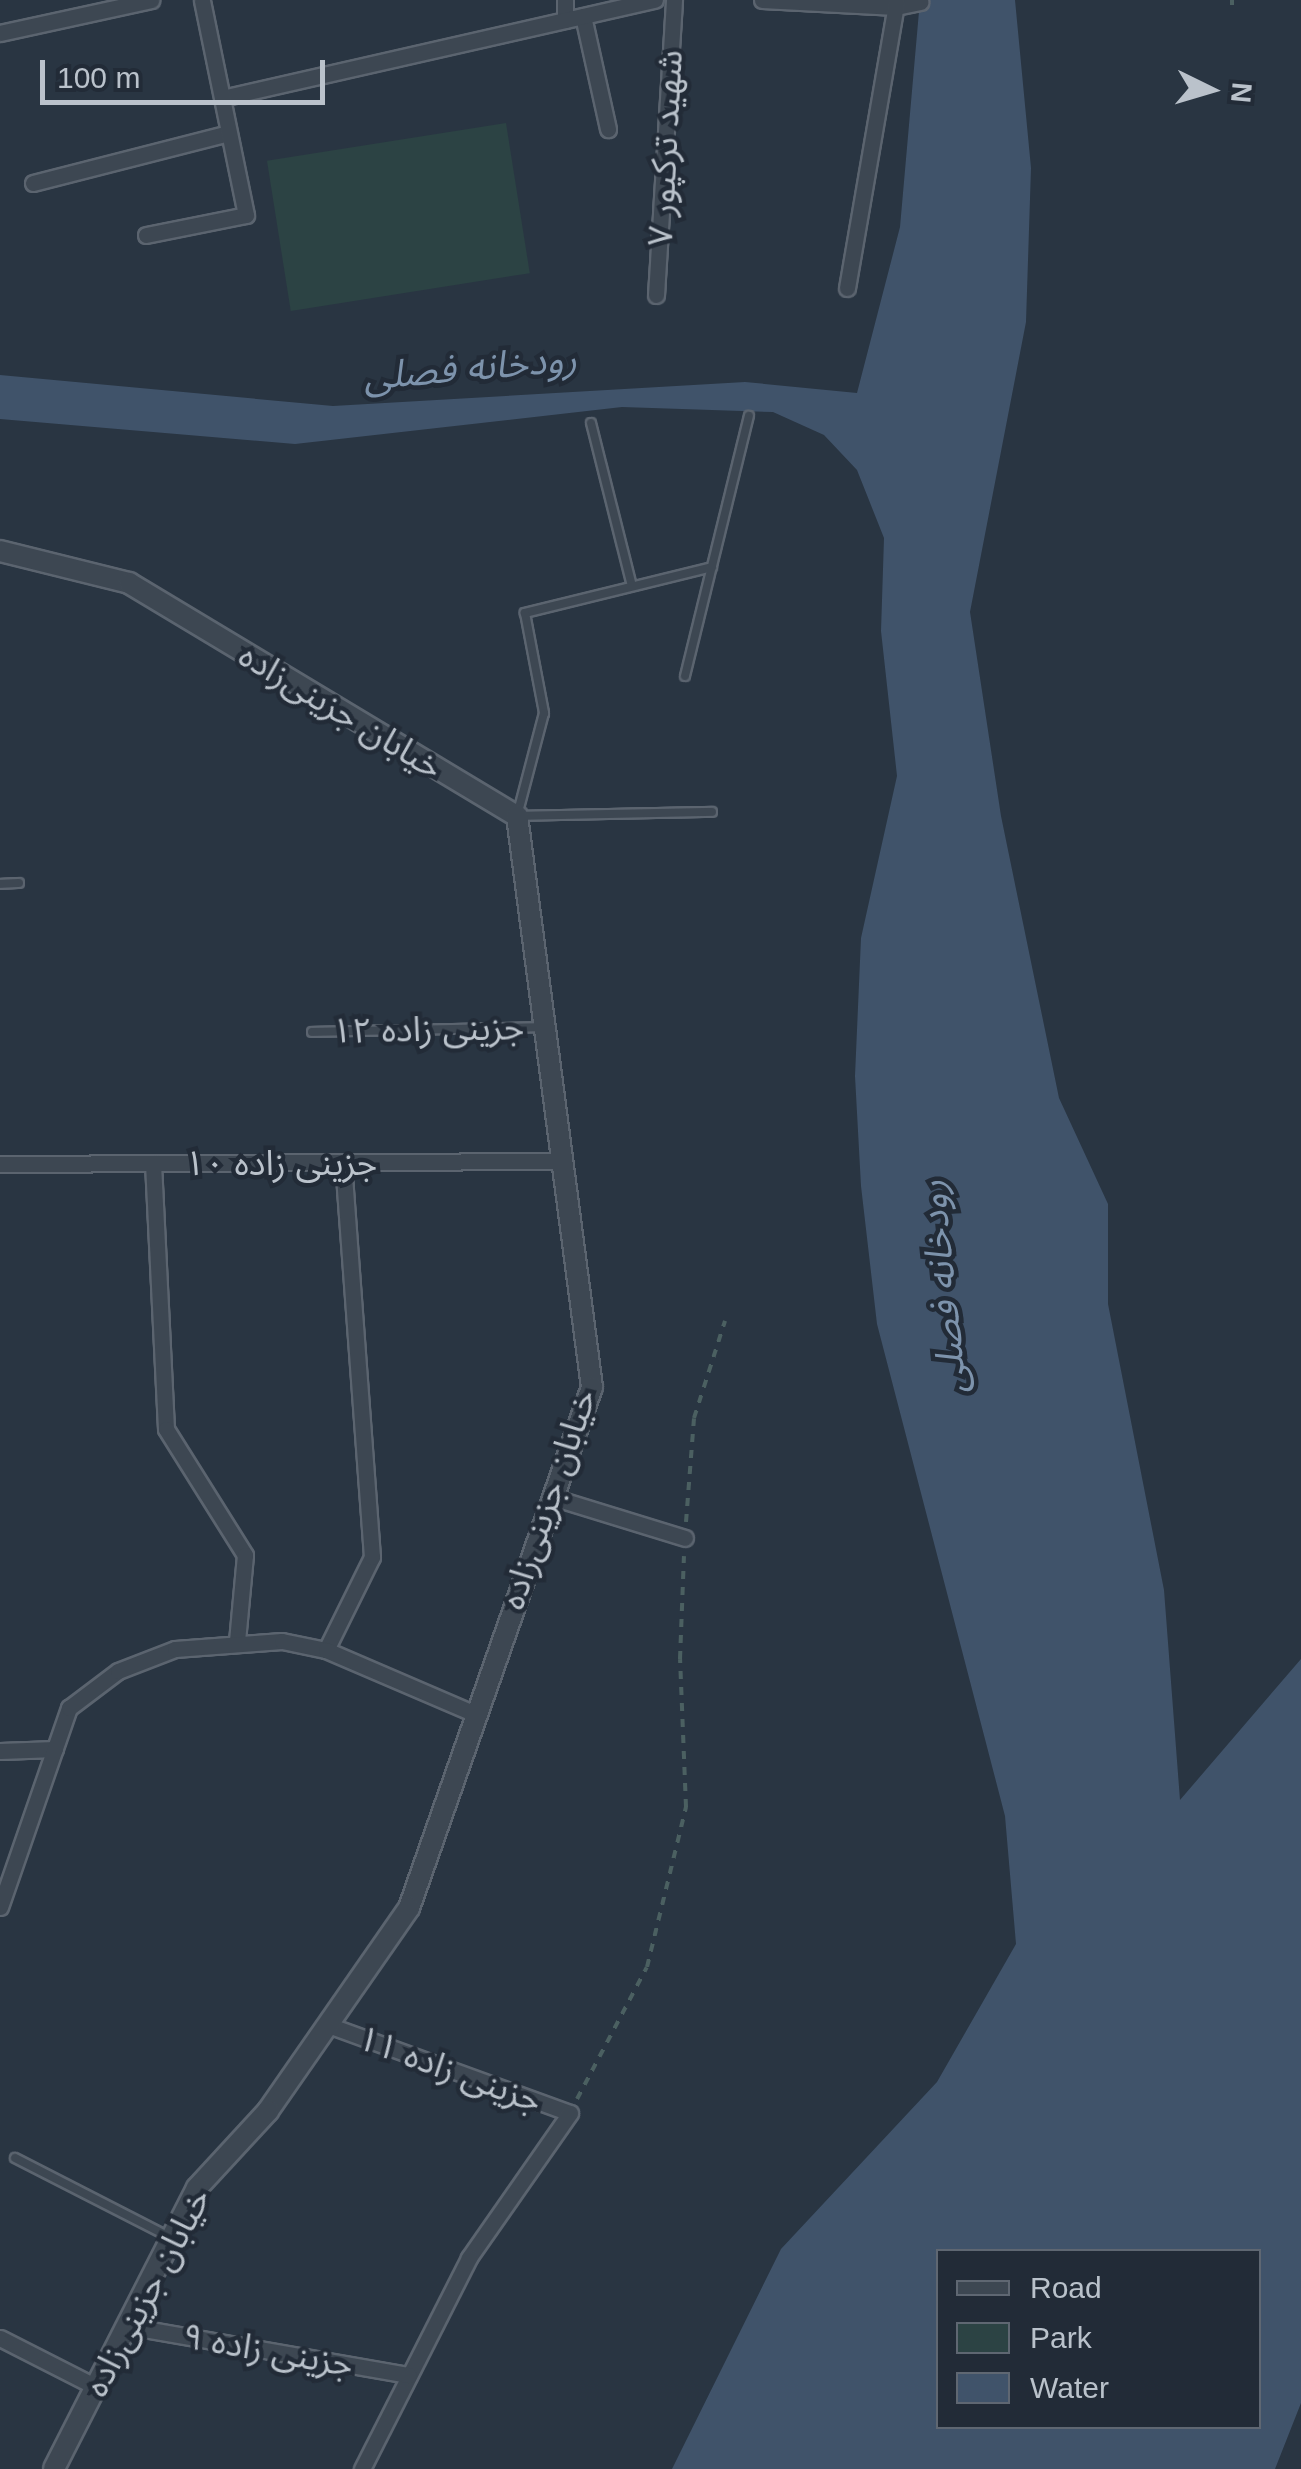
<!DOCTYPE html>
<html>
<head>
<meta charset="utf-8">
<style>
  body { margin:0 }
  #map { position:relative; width:1301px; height:2469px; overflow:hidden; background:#293542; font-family:Helvetica,"Noto Sans Arabic",sans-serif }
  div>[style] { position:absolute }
  .green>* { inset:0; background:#2c4344; transform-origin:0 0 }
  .water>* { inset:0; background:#40536a }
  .path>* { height:4px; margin-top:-2px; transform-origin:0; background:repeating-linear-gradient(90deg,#4b6061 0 8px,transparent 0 16px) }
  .roads { filter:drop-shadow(2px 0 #5b646f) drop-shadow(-2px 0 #5b646f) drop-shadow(0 2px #5b646f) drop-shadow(0 -2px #5b646f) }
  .service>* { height:8px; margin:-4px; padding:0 4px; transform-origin:4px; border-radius:4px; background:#3d4752 }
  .minor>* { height:15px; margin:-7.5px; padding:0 7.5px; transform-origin:7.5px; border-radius:7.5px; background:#3d4752 }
  .tertiary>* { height:20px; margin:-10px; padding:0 10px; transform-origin:10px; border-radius:10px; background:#3d4752 }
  span { translate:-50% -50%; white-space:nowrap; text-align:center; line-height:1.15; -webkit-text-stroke:9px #222b37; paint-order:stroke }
  .street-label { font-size:35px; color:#bac2cb }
  .water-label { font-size:38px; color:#7d93ac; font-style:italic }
  .legend { position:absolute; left:936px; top:2249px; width:325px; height:180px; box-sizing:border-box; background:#222b37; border:2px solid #5f6772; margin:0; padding:12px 18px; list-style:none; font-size:30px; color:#bac2cb }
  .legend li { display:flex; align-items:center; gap:20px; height:50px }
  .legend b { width:50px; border:2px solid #5f6772 }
  .north { position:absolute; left:1161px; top:40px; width:100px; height:100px; -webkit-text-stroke:8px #222b37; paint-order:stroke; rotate:95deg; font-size:28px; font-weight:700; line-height:40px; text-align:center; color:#bac2cb }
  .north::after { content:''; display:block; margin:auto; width:35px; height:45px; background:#bac2cb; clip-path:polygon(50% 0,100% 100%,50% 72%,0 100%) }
  .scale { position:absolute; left:40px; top:60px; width:285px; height:45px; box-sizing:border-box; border:5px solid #bac2cb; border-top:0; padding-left:12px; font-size:30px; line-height:35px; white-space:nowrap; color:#bac2cb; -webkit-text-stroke:8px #222b37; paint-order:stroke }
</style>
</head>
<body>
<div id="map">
  <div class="green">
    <i style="left:506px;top:123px;width:152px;height:242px;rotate:81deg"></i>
  </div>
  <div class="water">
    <i style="clip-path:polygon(evenodd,920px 0,1015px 0,1031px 168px,1026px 322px,970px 612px,1001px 816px,1059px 1098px,1108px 1204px,1108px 1304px,1164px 1590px,1180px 1800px,1301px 1659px,1301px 2403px,1275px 2469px,672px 2469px,781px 2249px,937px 2082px,1016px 1944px,1005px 1816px,877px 1324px,861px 1186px,855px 1076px,861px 938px,897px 776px,881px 631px,884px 538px,857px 470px,824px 435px,773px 412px,622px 407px,295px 444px,0 419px,0 375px,333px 406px,745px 382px,857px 393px,900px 227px,920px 0,938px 2252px,1258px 2252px,1258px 2426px,938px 2426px,938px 2252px)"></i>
  </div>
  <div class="path">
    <i style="left:1232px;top:5px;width:5px;rotate:-90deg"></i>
    <i style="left:686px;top:1522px;width:104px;rotate:-85.6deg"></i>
    <i style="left:694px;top:1418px;width:102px;rotate:-72.3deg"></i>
    <i style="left:577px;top:2099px;width:149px;rotate:-62.1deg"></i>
    <i style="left:647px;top:1967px;width:165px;rotate:-76.3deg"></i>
    <i style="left:686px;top:1807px;width:148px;rotate:-92.3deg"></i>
    <i style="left:680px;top:1659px;width:103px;rotate:-87.8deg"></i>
  </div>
  <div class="roads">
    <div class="service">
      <i style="left:591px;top:423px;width:168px;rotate:75.9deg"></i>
      <i style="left:712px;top:567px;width:193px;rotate:166.2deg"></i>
      <i style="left:525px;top:613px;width:102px;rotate:79.2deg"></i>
      <i style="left:544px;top:713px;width:106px;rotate:104.7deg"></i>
      <i style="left:517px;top:816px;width:195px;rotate:-1.2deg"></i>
      <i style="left:685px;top:676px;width:268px;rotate:-76.2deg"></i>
      <i style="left:0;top:884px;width:19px;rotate:-3deg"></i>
      <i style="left:312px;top:1032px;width:233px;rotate:-1.2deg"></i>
      <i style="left:15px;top:2158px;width:175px;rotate:27.1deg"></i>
    </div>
    <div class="minor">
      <i style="left:565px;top:0;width:20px;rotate:90deg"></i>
      <i style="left:762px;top:0;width:134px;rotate:3deg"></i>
      <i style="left:896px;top:7px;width:25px;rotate:-12deg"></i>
      <i style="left:583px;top:16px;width:116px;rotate:77.5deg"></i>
      <i style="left:0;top:33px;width:155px;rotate:-12.3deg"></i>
      <i style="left:222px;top:98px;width:444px;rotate:-12.8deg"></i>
      <i style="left:33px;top:183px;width:202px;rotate:-14.3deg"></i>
      <i style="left:146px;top:235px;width:102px;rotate:-11.3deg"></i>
      <i style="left:246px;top:215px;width:219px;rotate:-101.6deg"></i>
      <i style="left:847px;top:288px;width:292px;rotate:-80.2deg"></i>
      <i style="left:656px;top:295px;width:296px;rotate:-86.5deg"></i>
      <i style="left:153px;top:1163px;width:266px;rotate:87.2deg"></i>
      <i style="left:166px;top:1429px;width:149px;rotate:57.9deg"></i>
      <i style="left:245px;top:1555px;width:87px;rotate:95.3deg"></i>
      <i style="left:0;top:1164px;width:562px;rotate:-0.31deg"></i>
      <i style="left:552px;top:1497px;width:139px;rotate:17.1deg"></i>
      <i style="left:326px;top:1650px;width:104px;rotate:-63.7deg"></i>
      <i style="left:372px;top:1557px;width:396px;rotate:-94.2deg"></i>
      <i style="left:0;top:1751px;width:55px;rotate:-2.1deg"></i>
      <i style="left:0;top:1907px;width:211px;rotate:-70.9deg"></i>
      <i style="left:69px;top:1708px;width:61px;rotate:-37.1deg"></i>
      <i style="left:118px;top:1671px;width:61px;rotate:-21.1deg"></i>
      <i style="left:175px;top:1649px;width:107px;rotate:-4.3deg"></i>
      <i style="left:282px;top:1641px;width:45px;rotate:11.6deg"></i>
      <i style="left:326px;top:1650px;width:160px;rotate:23.2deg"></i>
      <i style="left:331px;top:2026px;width:254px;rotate:20deg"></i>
      <i style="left:570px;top:2113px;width:177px;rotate:124.9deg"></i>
      <i style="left:469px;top:2258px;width:237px;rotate:116.9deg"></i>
      <i style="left:127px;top:2326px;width:286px;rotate:9.9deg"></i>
      <i style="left:0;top:2338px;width:108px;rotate:27deg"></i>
    </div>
    <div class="tertiary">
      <i style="left:0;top:551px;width:133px;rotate:13.9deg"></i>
      <i style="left:129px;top:583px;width:453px;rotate:31deg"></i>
      <i style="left:517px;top:816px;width:576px;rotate:82.52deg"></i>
      <i style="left:592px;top:1387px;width:552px;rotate:109.35deg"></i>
      <i style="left:409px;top:1908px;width:247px;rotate:124.8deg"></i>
      <i style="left:268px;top:2111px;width:105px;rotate:132.7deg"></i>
      <i style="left:197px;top:2188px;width:315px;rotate:117deg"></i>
    </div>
  </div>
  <div class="street-label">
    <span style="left:665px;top:148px;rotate:-87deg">شهید ترکپور ۷</span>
    <span style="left:341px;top:711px;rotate:31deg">خیابان جزینی‌زاده</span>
    <span style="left:428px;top:1029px;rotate:-1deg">جزینی زاده ۱۲</span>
    <span style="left:281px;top:1163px">جزینی زاده ۱۰</span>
    <span style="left:548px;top:1499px;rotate:-71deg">خیابان جزینی‌زاده</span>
    <span style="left:450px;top:2069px;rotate:20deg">جزینی زاده ۱۱</span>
    <span style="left:147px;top:2292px;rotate:-62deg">خیابان جزینی‌زاده</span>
    <span style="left:268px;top:2350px;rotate:10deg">جزینی زاده ۹</span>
  </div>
  <div class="water-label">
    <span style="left:470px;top:368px;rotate:-5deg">رودخانه فصلی</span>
    <span style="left:943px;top:1287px;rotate:-96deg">رودخانه فصلی</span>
  </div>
  <ul class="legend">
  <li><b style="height:12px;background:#3d4752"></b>Road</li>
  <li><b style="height:28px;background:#2c4344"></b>Park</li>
  <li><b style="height:28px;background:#40536a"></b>Water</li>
  </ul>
  <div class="north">N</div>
  <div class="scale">100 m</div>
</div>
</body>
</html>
